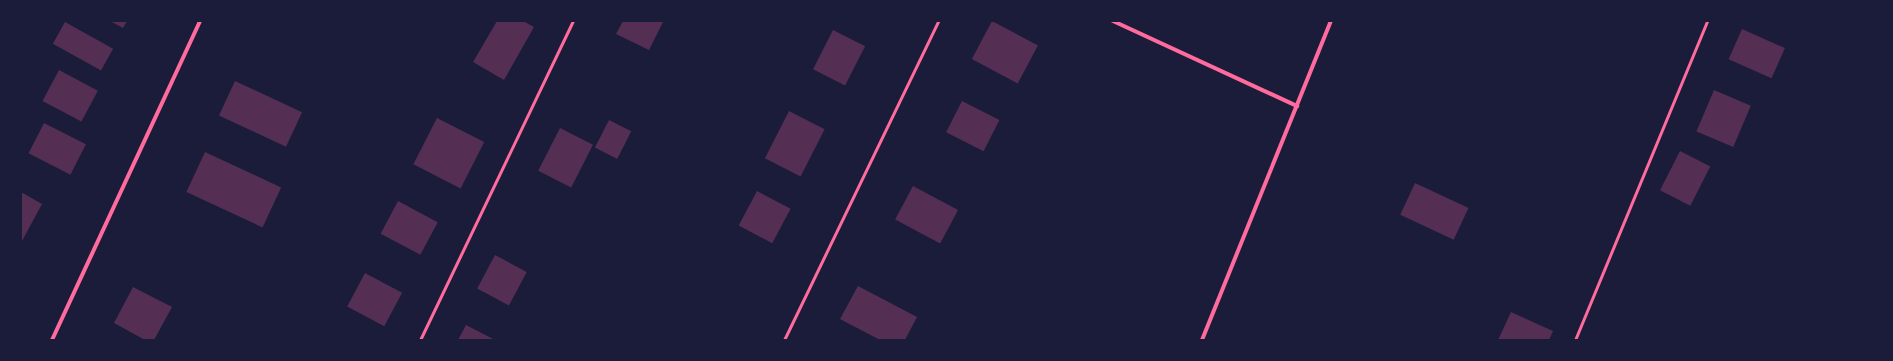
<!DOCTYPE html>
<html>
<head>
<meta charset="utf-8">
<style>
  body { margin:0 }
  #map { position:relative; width:1893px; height:361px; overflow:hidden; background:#1b1b3a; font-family:Ubuntu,sans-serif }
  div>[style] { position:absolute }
  .building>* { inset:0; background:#542f53; transform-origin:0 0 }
  .service>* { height:3px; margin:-1.5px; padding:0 1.5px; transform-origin:1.5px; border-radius:1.5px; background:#ff6b9d }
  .minor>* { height:4px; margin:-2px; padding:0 2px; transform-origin:2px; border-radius:2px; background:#ff6b9d }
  span { translate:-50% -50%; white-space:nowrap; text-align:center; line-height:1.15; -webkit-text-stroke:3px #1b1b3a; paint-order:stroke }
  .frame { position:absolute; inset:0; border:22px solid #1b1b3a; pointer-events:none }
</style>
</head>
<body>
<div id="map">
  <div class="building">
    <i style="clip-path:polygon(110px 21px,127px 21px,123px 28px)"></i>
    <i style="clip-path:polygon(497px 21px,523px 21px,534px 27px,504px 80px,473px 62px)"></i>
    <i style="clip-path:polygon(623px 21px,660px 21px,663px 22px,649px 50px,616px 34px)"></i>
    <i style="left:992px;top:21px;width:52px;height:43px;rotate:28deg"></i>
    <i style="left:65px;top:22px;width:55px;height:25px;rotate:29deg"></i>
    <i style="left:1742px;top:29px;width:47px;height:33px;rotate:24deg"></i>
    <i style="left:833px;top:30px;width:36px;height:44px;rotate:27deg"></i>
    <i style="left:59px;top:70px;width:44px;height:35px;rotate:28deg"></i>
    <i style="left:235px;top:81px;width:74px;height:38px;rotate:25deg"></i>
    <i style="left:1714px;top:90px;width:40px;height:45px;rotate:23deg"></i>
    <i style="left:962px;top:101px;width:42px;height:35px;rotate:27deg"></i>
    <i style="left:789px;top:111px;width:40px;height:53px;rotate:27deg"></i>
    <i style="left:437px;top:118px;width:53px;height:52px;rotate:27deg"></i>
    <i style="left:609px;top:120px;width:25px;height:31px;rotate:27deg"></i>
    <i style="left:44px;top:123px;width:47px;height:34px;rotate:27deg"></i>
    <i style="left:560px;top:128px;width:37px;height:48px;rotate:27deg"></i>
    <i style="left:1680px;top:151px;width:34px;height:44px;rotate:27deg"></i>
    <i style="left:205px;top:152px;width:84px;height:44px;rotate:25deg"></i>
    <i style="left:1415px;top:183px;width:59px;height:35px;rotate:25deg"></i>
    <i style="left:913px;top:186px;width:51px;height:38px;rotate:28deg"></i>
    <i style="left:757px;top:191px;width:38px;height:39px;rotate:28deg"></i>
    <i style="clip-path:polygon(21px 192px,42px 204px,22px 241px,21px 240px)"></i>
    <i style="left:398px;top:201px;width:45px;height:37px;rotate:28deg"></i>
    <i style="left:495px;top:255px;width:36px;height:38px;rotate:28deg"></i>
    <i style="left:365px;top:273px;width:42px;height:38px;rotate:28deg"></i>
    <i style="clip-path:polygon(858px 286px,917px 317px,905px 340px,880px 340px,840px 319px)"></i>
    <i style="clip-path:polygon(133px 287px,172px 307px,154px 340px,145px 340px,114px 323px)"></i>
    <i style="clip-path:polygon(1511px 312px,1553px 331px,1549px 340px,1498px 340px)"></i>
    <i style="clip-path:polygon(466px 325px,495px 340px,458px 340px)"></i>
  </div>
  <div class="service">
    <i style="left:420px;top:340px;width:354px;rotate:-64.4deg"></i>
    <i style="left:784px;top:340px;width:354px;rotate:-64.2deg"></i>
    <i style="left:1575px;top:340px;width:345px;rotate:-67.5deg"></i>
  </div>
  <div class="minor">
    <i style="left:1113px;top:21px;width:203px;rotate:24.8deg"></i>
    <i style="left:52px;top:340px;width:352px;rotate:-65.1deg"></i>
    <i style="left:1202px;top:340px;width:344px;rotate:-68deg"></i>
  </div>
  <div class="frame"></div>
</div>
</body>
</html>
